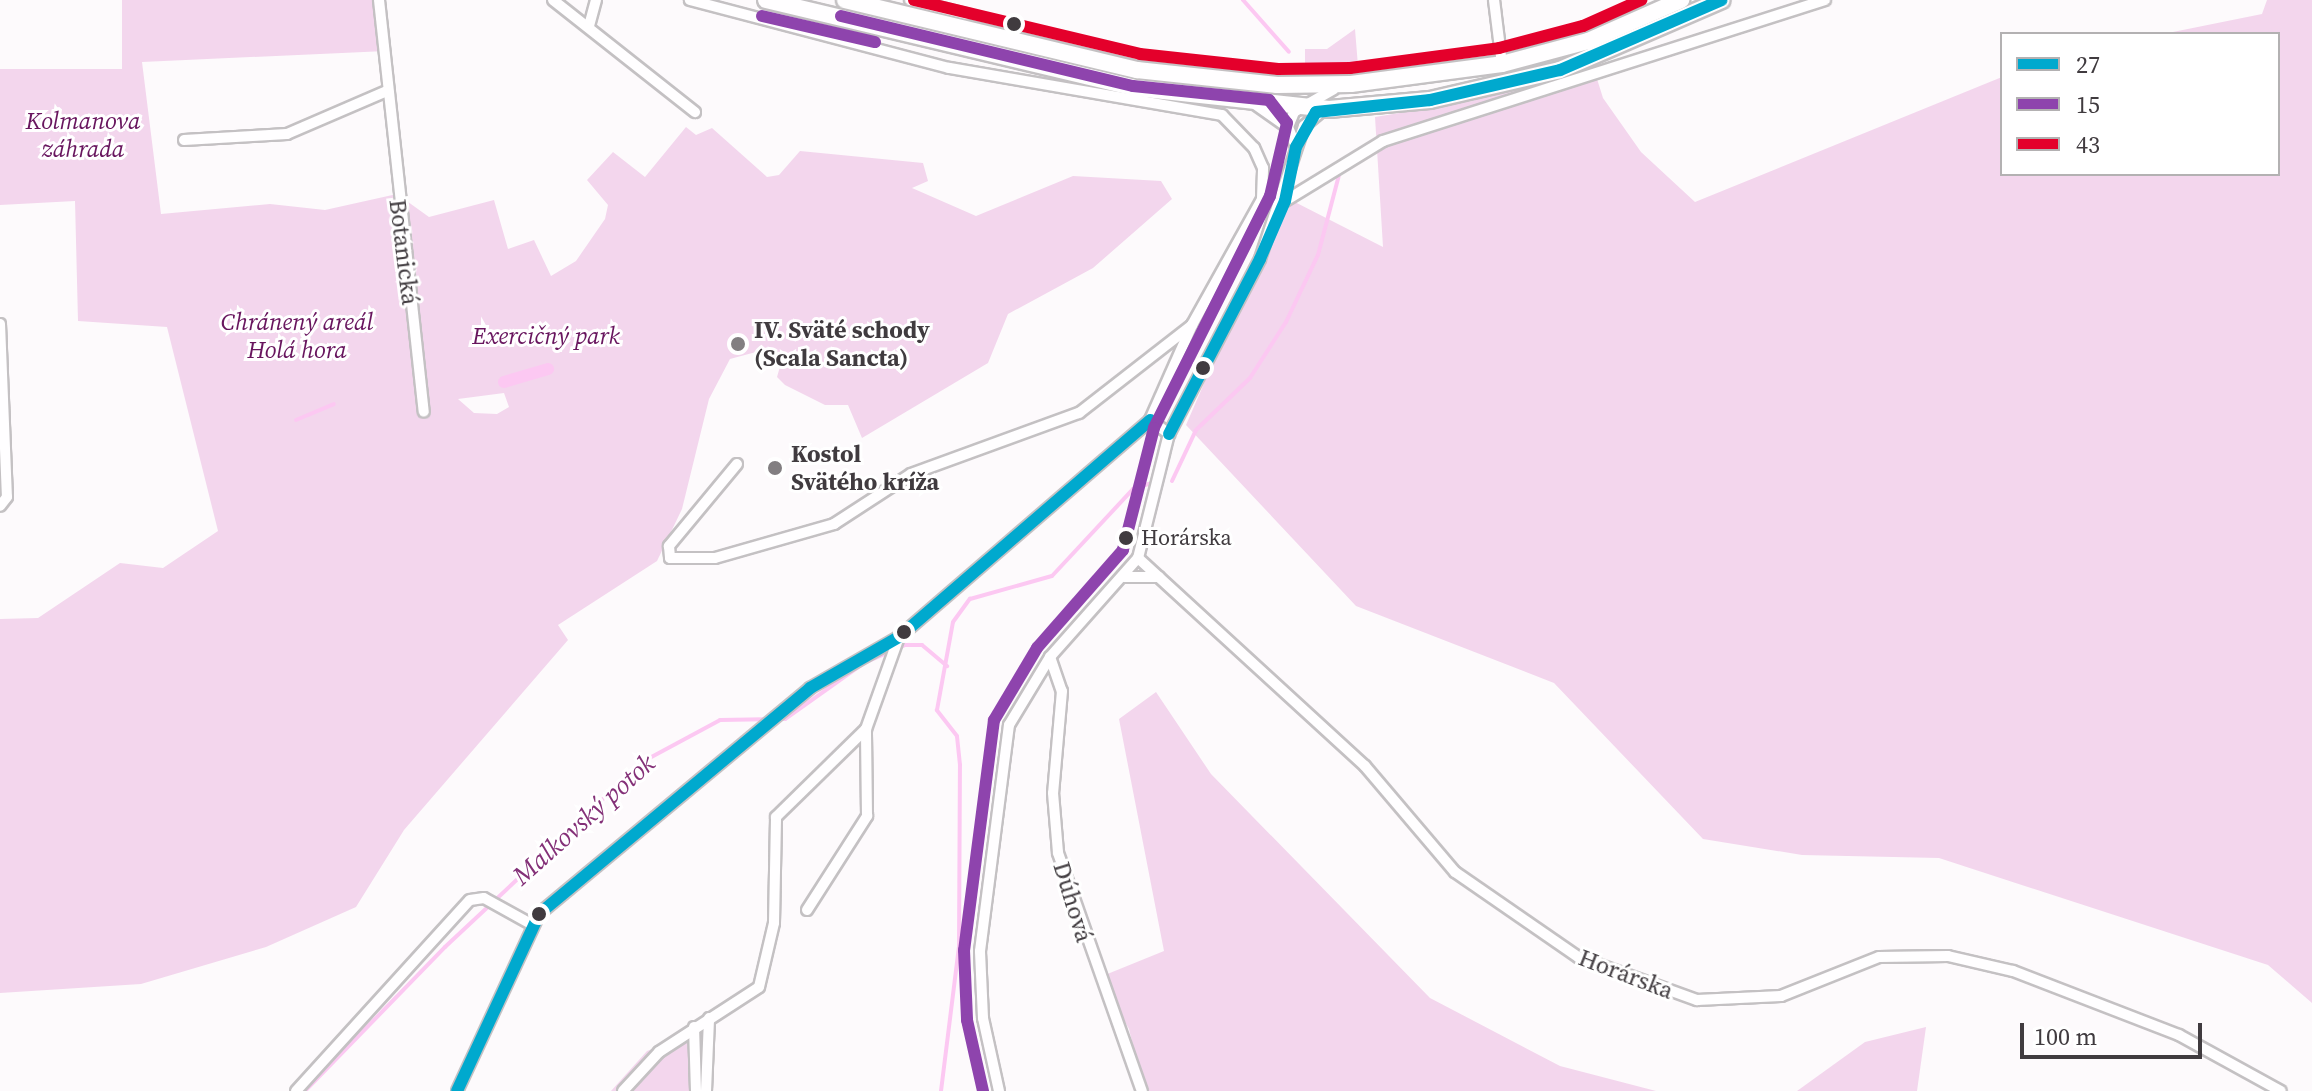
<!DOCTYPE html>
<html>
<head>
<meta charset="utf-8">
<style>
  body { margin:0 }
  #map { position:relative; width:2312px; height:1091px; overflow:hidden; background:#fdfafc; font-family:"Source Serif 4",serif }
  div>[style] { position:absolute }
  .green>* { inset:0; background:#f3d6ed }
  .stream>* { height:4px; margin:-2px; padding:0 2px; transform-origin:2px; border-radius:2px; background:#fcc8f2 }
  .canal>* { height:12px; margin:-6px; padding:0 6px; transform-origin:6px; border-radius:6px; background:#fcc8f2 }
  .roads { filter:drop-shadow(2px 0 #c4c1c3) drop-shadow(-2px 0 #c4c1c3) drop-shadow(0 2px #c4c1c3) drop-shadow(0 -2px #c4c1c3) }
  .minor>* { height:10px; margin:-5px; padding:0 5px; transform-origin:5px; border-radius:5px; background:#fffeff }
  .primary>* { height:16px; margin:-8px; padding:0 8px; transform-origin:8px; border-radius:8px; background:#fffeff }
  .bus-1>* { height:12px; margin:-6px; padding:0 6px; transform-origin:6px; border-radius:6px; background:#00a9ce }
  .bus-2>* { height:12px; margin:-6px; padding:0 6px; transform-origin:6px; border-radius:6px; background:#8e44ad }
  .bus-3>* { height:12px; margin:-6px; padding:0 6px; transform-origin:6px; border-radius:6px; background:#e4002b }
  .dots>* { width:22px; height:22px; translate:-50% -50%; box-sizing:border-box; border:4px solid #fff; border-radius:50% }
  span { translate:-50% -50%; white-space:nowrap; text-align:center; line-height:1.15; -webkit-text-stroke:6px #fff; paint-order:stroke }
  .bus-label { font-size:22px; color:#403b3f }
  .left { translate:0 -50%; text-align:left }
  .park-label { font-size:24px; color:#68155e; font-style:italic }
  .street-label { font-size:24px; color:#403b3f }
  .poi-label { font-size:24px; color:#403b3f; font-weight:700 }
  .water-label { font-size:26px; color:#843178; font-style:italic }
  .legend { position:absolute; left:2000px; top:32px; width:280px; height:144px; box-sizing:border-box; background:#fff; border:2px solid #b3b1b2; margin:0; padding:10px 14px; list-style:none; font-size:24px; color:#403b3f }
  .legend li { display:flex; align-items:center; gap:16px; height:40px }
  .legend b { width:40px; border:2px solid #b3b1b2 }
  .scale { position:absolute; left:2020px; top:1023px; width:182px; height:36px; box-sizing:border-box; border:4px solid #403b3f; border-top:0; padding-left:10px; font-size:24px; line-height:28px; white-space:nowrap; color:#403b3f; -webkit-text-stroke:6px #fff; paint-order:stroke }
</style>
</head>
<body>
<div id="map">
  <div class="green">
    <i style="clip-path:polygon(evenodd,122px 0,381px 0,386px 51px,142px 62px,161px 214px,270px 204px,325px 210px,397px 194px,429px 217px,494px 200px,508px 249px,534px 240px,551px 276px,576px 261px,605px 219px,608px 205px,587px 180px,613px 152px,645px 177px,686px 127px,696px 135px,712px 128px,767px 177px,779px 175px,800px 151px,923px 163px,928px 181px,912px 188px,976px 216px,1073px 176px,1161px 181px,1172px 199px,1093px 268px,1008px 314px,988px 363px,862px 438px,848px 405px,825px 405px,785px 385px,777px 377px,781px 363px,756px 352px,730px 359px,709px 399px,682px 509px,657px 561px,558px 625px,568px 640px,404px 830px,356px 907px,266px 947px,141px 984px,0 993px,0 619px,38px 618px,120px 563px,163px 568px,218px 531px,167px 327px,78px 321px,75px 201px,0 205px,0 69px,122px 69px,122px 0,504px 393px,509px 407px,497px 414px,474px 413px,458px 399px,504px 393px)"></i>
    <i style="clip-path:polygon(2267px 0,2312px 0,2312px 1003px,2268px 965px,1939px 858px,1802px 855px,1703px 839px,1554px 683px,1356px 606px,1186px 425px,1285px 197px,1383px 247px,1375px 117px,1472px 101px,1592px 63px,1603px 98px,1641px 152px,1695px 202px,2002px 77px,2002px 174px,2278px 174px,2278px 34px,2163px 34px,2262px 14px)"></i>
    <i style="clip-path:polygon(1355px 29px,1358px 66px,1305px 67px,1305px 49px,1327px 49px)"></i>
    <i style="clip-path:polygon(1156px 692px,1211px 774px,1430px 998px,1560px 1066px,1656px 1091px,1144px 1091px,1129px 1029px,1100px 977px,1164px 951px,1119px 719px)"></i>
    <i style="clip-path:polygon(1926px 1027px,1917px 1091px,1797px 1091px,1865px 1042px)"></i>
    <i style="clip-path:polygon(690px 1035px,696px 1091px,611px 1091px,647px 1051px)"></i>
  </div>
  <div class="stream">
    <i style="left:1243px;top:0;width:69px;rotate:48.5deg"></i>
    <i style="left:296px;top:420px;width:41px;rotate:-22.8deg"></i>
    <i style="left:1172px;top:481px;width:56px;rotate:-64.8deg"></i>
    <i style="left:1196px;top:430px;width:75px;rotate:-43.9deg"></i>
    <i style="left:1250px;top:378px;width:67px;rotate:-57.3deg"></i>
    <i style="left:1286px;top:322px;width:74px;rotate:-64.5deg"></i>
    <i style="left:1318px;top:255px;width:83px;rotate:-75.3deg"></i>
    <i style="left:305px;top:1091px;width:201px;rotate:-45.8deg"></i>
    <i style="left:445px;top:947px;width:272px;rotate:-43.1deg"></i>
    <i style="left:644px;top:761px;width:86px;rotate:-28.3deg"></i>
    <i style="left:720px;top:720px;width:65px;rotate:-0.9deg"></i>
    <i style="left:785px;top:719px;width:97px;rotate:-35.3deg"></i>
    <i style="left:864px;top:663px;width:45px;rotate:-23.7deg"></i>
    <i style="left:905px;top:645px;width:17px"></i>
    <i style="left:922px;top:645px;width:33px;rotate:40deg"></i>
    <i style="left:941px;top:1091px;width:145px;rotate:-82.9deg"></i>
    <i style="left:959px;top:947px;width:182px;rotate:-89.7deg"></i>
    <i style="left:960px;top:765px;width:29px;rotate:-96deg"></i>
    <i style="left:957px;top:736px;width:33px;rotate:-128deg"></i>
    <i style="left:937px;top:710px;width:89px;rotate:-79.7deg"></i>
    <i style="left:953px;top:622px;width:29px;rotate:-54deg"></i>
    <i style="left:970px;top:599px;width:85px;rotate:-15.7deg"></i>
    <i style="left:1052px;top:576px;width:119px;rotate:-47deg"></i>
    <i style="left:1133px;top:489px;width:19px;rotate:-18deg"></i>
  </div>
  <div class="canal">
    <i style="left:504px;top:382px;width:46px;rotate:-16.5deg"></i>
  </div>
  <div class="roads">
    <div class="minor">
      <i style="left:379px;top:0;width:414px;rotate:83.8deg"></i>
      <i style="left:553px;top:0;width:181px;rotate:38.3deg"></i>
      <i style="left:910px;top:0;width:58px;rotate:14deg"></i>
      <i style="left:1494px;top:0;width:64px;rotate:82.9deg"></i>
      <i style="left:589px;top:26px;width:27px;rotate:-75deg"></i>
      <i style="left:1256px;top:105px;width:39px;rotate:35deg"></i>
      <i style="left:1288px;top:127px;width:22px;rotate:68deg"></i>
      <i style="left:1288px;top:127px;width:16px;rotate:-68deg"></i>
      <i style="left:1294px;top:112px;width:46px;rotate:-29.9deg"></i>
      <i style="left:184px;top:140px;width:103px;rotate:-3.3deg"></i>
      <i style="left:287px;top:134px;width:109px;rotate:-23.3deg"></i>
      <i style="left:1285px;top:201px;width:115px;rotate:-31.5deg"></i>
      <i style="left:1383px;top:141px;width:464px;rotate:-17.7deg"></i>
      <i style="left:0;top:324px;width:173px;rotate:87.7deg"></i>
      <i style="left:7px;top:497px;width:11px;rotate:128deg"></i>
      <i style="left:1150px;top:420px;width:24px;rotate:36deg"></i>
      <i style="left:737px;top:464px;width:107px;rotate:129.7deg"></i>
      <i style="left:669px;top:546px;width:12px;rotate:85deg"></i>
      <i style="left:670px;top:558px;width:45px"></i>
      <i style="left:715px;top:558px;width:124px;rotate:-15.9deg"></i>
      <i style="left:834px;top:524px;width:92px;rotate:-33deg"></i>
      <i style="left:911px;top:474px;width:179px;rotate:-20deg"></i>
      <i style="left:1079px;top:413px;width:143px;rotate:-37.9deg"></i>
      <i style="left:1138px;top:558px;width:308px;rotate:42.5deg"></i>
      <i style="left:1365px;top:766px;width:139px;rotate:49.7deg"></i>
      <i style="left:1455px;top:872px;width:150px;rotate:34.6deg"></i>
      <i style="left:1578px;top:957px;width:127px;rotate:19.9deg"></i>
      <i style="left:1697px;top:1000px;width:84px;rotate:-2.7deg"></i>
      <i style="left:1781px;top:996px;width:105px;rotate:-21.7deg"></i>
      <i style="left:1879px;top:957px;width:69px;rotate:-0.8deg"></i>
      <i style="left:1948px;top:956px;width:67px;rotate:13deg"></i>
      <i style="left:2013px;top:971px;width:178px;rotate:21.1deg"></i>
      <i style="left:2179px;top:1035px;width:116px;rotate:28.8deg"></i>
      <i style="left:1124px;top:577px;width:35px"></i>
      <i style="left:1050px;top:657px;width:36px;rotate:71deg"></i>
      <i style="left:1062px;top:691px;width:102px;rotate:95deg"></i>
      <i style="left:1053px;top:793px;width:60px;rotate:85.2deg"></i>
      <i style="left:1058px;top:853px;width:252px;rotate:70.6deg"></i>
      <i style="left:807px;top:910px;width:112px;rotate:-57.4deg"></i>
      <i style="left:867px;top:816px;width:87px;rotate:-90.7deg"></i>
      <i style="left:866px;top:729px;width:98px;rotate:-70.3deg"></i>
      <i style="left:694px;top:1027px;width:64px;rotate:88.2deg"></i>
      <i style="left:296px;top:1091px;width:258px;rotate:-47.7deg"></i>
      <i style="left:470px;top:900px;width:14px;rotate:-8deg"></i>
      <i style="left:484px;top:898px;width:54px;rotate:29deg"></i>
      <i style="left:457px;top:1091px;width:195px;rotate:-65.1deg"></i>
      <i style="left:539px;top:914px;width:353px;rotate:-39.8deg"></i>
      <i style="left:810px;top:688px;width:103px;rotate:-29.8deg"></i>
      <i style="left:899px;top:637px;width:332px;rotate:-40.8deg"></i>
      <i style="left:1150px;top:420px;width:104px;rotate:-66.1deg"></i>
      <i style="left:1192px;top:325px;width:144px;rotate:-60.9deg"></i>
      <i style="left:1262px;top:199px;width:31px;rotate:-88deg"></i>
      <i style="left:1263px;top:168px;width:22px;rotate:-114deg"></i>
      <i style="left:1254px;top:148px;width:46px;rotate:-134.1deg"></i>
      <i style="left:1222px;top:115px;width:277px;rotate:-170.2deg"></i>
      <i style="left:949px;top:68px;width:268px;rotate:-165.3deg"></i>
      <i style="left:623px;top:1091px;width:53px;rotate:-47.3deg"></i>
      <i style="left:659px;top:1052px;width:119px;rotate:-33deg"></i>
      <i style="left:759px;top:987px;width:66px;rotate:-76.8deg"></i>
      <i style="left:774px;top:923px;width:106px;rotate:-88.9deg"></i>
      <i style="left:776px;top:817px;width:126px;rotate:-44.4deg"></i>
      <i style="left:706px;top:1091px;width:73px;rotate:-87.6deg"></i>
      <i style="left:999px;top:1091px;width:75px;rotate:-102.4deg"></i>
      <i style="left:983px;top:1018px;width:67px;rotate:-92.6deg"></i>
      <i style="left:980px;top:951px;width:228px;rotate:-82.7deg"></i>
      <i style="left:1009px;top:725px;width:79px;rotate:-58.9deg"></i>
      <i style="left:1050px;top:657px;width:132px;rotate:-48.4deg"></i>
      <i style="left:1138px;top:558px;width:128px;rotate:-76deg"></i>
      <i style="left:1169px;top:434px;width:197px;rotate:-62.5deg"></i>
      <i style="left:1260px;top:259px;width:140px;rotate:-71.7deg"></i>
      <i style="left:1304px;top:126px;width:25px;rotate:-40deg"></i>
    </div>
    <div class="primary">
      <i style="left:766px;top:0;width:380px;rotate:13.4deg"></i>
      <i style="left:1136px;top:88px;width:194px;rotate:6.2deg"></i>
      <i style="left:1329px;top:109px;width:101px;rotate:-5.1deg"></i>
      <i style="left:1430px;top:100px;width:133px;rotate:-13deg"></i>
      <i style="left:1560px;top:70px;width:176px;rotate:-23.4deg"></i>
      <i style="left:845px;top:0;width:300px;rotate:13.5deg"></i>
      <i style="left:1137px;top:70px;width:141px;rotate:6.1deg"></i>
      <i style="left:1277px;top:85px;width:74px;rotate:-0.8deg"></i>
      <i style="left:1351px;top:84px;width:152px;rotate:-7.5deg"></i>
      <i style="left:1502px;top:64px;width:89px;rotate:-15deg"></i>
      <i style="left:1588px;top:41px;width:102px;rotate:-23.8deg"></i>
    </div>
  </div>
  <div class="bus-1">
    <i style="left:1169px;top:434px;width:197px;rotate:-62.5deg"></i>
    <i style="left:1260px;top:259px;width:63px;rotate:-66.7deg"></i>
    <i style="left:1285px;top:201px;width:55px;rotate:-78.5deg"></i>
    <i style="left:1296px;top:147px;width:40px;rotate:-60.3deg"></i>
    <i style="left:1316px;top:112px;width:115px;rotate:-6deg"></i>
    <i style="left:1430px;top:100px;width:133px;rotate:-13deg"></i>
    <i style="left:1560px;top:70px;width:176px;rotate:-23.4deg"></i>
    <i style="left:457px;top:1091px;width:195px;rotate:-65.1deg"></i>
    <i style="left:539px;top:914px;width:353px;rotate:-39.8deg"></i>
    <i style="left:810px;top:688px;width:103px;rotate:-29.8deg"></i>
    <i style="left:899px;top:637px;width:332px;rotate:-40.8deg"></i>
  </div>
  <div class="bus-2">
    <i style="left:762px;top:16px;width:116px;rotate:13deg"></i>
    <i style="left:841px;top:16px;width:300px;rotate:13.5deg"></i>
    <i style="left:1133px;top:86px;width:137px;rotate:5.9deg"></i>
    <i style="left:1269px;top:100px;width:29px;rotate:52deg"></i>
    <i style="left:1287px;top:123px;width:75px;rotate:103.1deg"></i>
    <i style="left:1270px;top:196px;width:259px;rotate:116.6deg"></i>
    <i style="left:1154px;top:428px;width:126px;rotate:104.3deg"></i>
    <i style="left:1123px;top:550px;width:130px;rotate:131.3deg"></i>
    <i style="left:1037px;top:648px;width:84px;rotate:120.8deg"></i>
    <i style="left:994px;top:720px;width:232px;rotate:97.4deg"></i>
    <i style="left:964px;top:950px;width:70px;rotate:87.5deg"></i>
    <i style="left:967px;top:1020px;width:73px;rotate:77.3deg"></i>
  </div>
  <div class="bus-3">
    <i style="left:914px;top:0;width:232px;rotate:13.4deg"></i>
    <i style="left:1140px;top:54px;width:139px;rotate:6.2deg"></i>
    <i style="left:1278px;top:69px;width:72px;rotate:-0.8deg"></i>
    <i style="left:1350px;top:68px;width:150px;rotate:-7.6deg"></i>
    <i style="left:1499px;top:48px;width:87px;rotate:-14.7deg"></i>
    <i style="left:1583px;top:26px;width:64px;rotate:-24.1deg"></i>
  </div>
  <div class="dots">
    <i style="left:1014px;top:24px;background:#403b3f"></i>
    <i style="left:738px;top:344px;background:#827e81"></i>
    <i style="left:1203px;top:368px;background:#403b3f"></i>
    <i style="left:775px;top:468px;background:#827e81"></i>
    <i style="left:1126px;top:538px;background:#403b3f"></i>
    <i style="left:904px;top:632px;background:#403b3f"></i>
    <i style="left:539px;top:914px;background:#403b3f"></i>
  </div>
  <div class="bus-label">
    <span class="left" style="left:1141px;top:538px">Horárska</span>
  </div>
  <div class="park-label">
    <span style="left:83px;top:135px">Kolmanova<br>záhrada</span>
    <span style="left:297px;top:336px">Chránený areál<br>Holá hora</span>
    <span style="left:546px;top:336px">Exercičný park</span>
  </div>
  <div class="street-label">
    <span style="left:404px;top:252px;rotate:83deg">Botanická</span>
    <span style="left:1073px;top:902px;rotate:73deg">Dúhová</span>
    <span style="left:1626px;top:974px;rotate:21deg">Horárska</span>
  </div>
  <div class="poi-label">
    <span class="left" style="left:754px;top:344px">IV. Sväté schody<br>(Scala Sancta)</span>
    <span class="left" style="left:791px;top:468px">Kostol<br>Svätého kríža</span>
  </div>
  <div class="water-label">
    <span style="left:584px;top:820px;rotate:-42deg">Malkovský potok</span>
  </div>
  <ul class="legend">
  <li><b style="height:10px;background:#00a9ce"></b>27</li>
  <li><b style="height:10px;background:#8e44ad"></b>15</li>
  <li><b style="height:10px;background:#e4002b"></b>43</li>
  </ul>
  <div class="scale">100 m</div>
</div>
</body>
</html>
